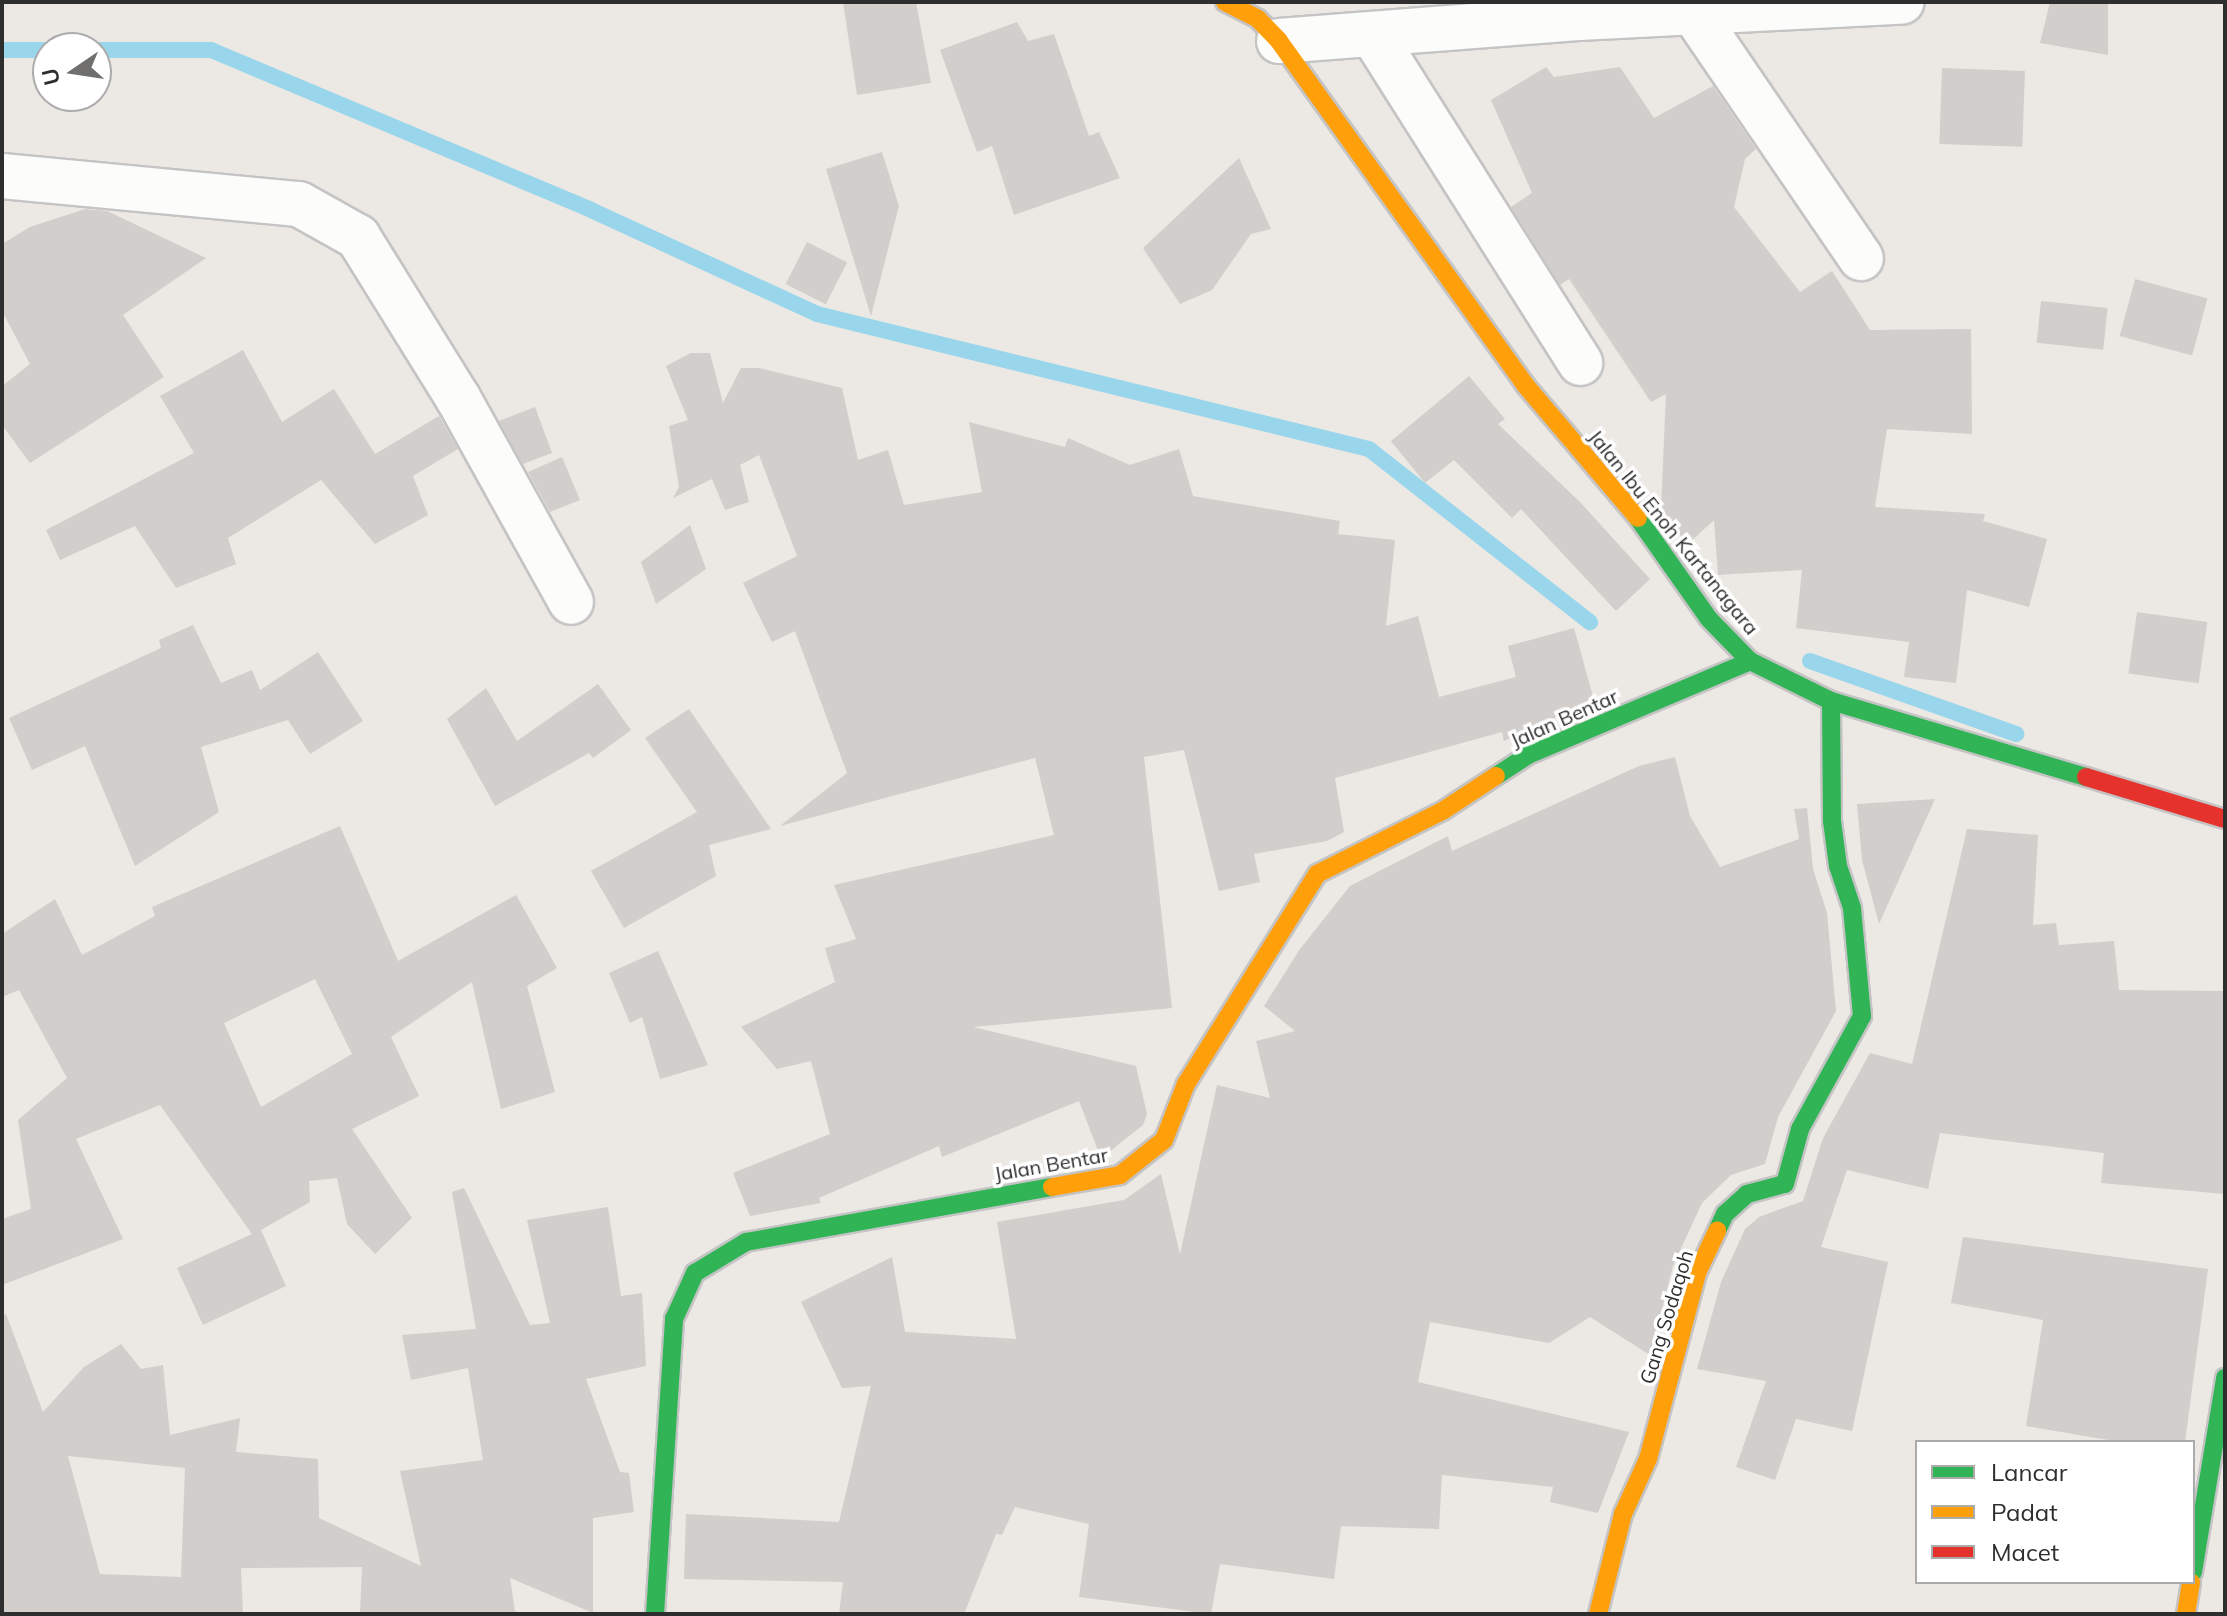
<!DOCTYPE html>
<html>
<head>
<meta charset="utf-8">
<style>
  body { margin:0 }
  #map { position:relative; width:2227px; height:1616px; overflow:hidden; background:#ece8e4; font-family:Mulish,sans-serif }
  div>[style] { position:absolute }
  .stream>* { height:16px; margin:-8px; padding:0 8px; transform-origin:8px; border-radius:8px; background:#99d6ec }
  .building>* { inset:0; background:#d1cecb; transform-origin:0 0 }
  .roads { filter:drop-shadow(2px 0 #c5c4c5) drop-shadow(-2px 0 #c5c4c5) drop-shadow(0 2px #c5c4c5) drop-shadow(0 -2px #c5c4c5) }
  .street>* { height:44px; margin:-22px; padding:0 22px; transform-origin:22px; border-radius:22px; background:#fcfcfb }
  .fast>* { height:18px; margin:-9px; padding:0 9px; transform-origin:9px; border-radius:9px; background:#30b455 }
  .slow>* { height:18px; margin:-9px; padding:0 9px; transform-origin:9px; border-radius:9px; background:#ff9f0a }
  .jam>* { height:18px; margin:-9px; padding:0 9px; transform-origin:9px; border-radius:9px; background:#e5322d }
  span { translate:-50% -50%; white-space:nowrap; text-align:center; line-height:1.15; -webkit-text-stroke:7px #fff; paint-order:stroke }
  .street-label { font-size:20px; color:#2e2e2e }
  .frame { position:absolute; inset:0; border:4px solid #2e2e2e; pointer-events:none }
  .legend { position:absolute; left:1915px; top:1440px; width:280px; height:144px; box-sizing:border-box; background:#fff; border:2px solid #ababab; margin:0; padding:10px 14px; list-style:none; font-size:24px; color:#2e2e2e }
  .legend li { display:flex; align-items:center; gap:16px; height:40px }
  .legend b { width:40px; border:2px solid #ababab }
  .north { position:absolute; left:32px; top:32px; width:80px; height:80px; box-sizing:border-box; background:#fff; border:2px solid #ababab; border-radius:50%; rotate:257deg; font-size:22px; font-weight:700; line-height:32px; text-align:center; color:#2e2e2e }
  .north::after { content:''; display:block; margin:auto; width:28px; height:36px; background:#706f6e; clip-path:polygon(50% 0,100% 100%,50% 72%,0 100%) }
</style>
</head>
<body>
<div id="map">
  <div class="stream">
    <i style="left:2px;top:50px;width:46px"></i>
    <i style="left:96px;top:50px;width:115px"></i>
    <i style="left:211px;top:50px;width:412px;rotate:22.8deg"></i>
    <i style="left:591px;top:210px;width:249px;rotate:24.7deg"></i>
    <i style="left:817px;top:314px;width:568px;rotate:13.74deg"></i>
    <i style="left:1369px;top:449px;width:281px;rotate:38.1deg"></i>
    <i style="left:1810px;top:661px;width:219px;rotate:19.5deg"></i>
  </div>
  <div class="building">
    <i style="clip-path:polygon(843px 2px,916px 2px,931px 83px,857px 95px)"></i>
    <i style="clip-path:polygon(2050px 2px,2108px 2px,2108px 55px,2040px 43px)"></i>
    <i style="clip-path:polygon(1017px 22px,1028px 41px,1054px 34px,1089px 136px,1099px 132px,1120px 178px,1014px 215px,992px 146px,977px 152px,940px 50px)"></i>
    <i style="clip-path:polygon(1546px 67px,1554px 77px,1620px 67px,1654px 118px,1713px 86px,1756px 149px,1745px 159px,1734px 207px,1800px 292px,1832px 271px,1870px 330px,1971px 329px,1972px 434px,1887px 429px,1875px 507px,1985px 514px,1983px 521px,2047px 539px,2029px 607px,1967px 590px,1956px 683px,1904px 677px,1909px 642px,1796px 628px,1802px 570px,1718px 575px,1714px 520px,1687px 545px,1661px 508px,1666px 394px,1651px 402px,1569px 279px,1560px 285px,1511px 207px,1532px 193px,1491px 100px)"></i>
    <i style="left:1942px;top:68px;width:83px;height:76px;rotate:2deg"></i>
    <i style="clip-path:polygon(882px 152px,899px 206px,871px 316px,826px 169px)"></i>
    <i style="clip-path:polygon(1239px 158px,1271px 229px,1251px 234px,1212px 290px,1180px 304px,1143px 248px)"></i>
    <i style="clip-path:polygon(85px 209px,107px 211px,206px 258px,123px 315px,164px 377px,30px 463px,2px 425px,2px 386px,30px 364px,2px 311px,2px 244px,30px 227px)"></i>
    <i style="left:807px;top:242px;width:45px;height:47px;rotate:27deg"></i>
    <i style="left:2135px;top:279px;width:75px;height:59px;rotate:15deg"></i>
    <i style="left:2041px;top:301px;width:67px;height:42px;rotate:6deg"></i>
    <i style="clip-path:polygon(243px 350px,282px 422px,334px 389px,375px 454px,439px 416px,458px 449px,413px 476px,428px 515px,375px 544px,321px 480px,228px 538px,236px 564px,176px 588px,135px 526px,60px 560px,46px 530px,194px 453px,160px 396px)"></i>
    <i style="clip-path:polygon(691px 353px,710px 353px,723px 403px,741px 368px,759px 368px,842px 388px,858px 460px,888px 450px,904px 505px,982px 492px,969px 422px,1065px 447px,1068px 438px,1130px 465px,1179px 449px,1193px 496px,1340px 521px,1338px 534px,1395px 540px,1386px 626px,1418px 616px,1439px 697px,1516px 677px,1508px 646px,1574px 628px,1594px 700px,1504px 741px,1502px 732px,1335px 778px,1344px 832px,1327px 841px,1254px 854px,1260px 882px,1219px 891px,1184px 750px,1144px 757px,1172px 1008px,973px 1027px,1136px 1066px,1147px 1114px,1143px 1125px,1109px 1152px,1099px 1153px,1079px 1101px,942px 1157px,939px 1146px,819px 1198px,821px 1203px,750px 1216px,733px 1173px,830px 1134px,811px 1061px,777px 1069px,741px 1027px,835px 982px,825px 948px,856px 939px,834px 885px,1054px 835px,1035px 758px,780px 826px,847px 773px,795px 631px,772px 642px,743px 583px,797px 556px,759px 455px,740px 465px,749px 502px,725px 510px,712px 479px,673px 498px,679px 487px,669px 426px,688px 420px,666px 366px)"></i>
    <i style="clip-path:polygon(1469px 376px,1505px 419px,1498px 424px,1580px 502px,1650px 579px,1616px 611px,1521px 509px,1512px 518px,1454px 460px,1425px 483px,1391px 441px)"></i>
    <i style="clip-path:polygon(535px 407px,552px 453px,523px 464px,499px 421px)"></i>
    <i style="clip-path:polygon(562px 457px,580px 500px,550px 512px,528px 472px)"></i>
    <i style="clip-path:polygon(690px 525px,706px 569px,656px 604px,641px 562px)"></i>
    <i style="left:2137px;top:612px;width:71px;height:62px;rotate:8deg"></i>
    <i style="clip-path:polygon(193px 625px,221px 683px,252px 670px,260px 690px,318px 652px,363px 721px,310px 754px,288px 720px,201px 747px,219px 812px,135px 866px,85px 746px,32px 770px,9px 718px,161px 648px,159px 640px)"></i>
    <i style="clip-path:polygon(598px 684px,631px 730px,593px 758px,589px 753px,495px 806px,447px 719px,486px 688px,517px 741px)"></i>
    <i style="clip-path:polygon(689px 709px,771px 829px,709px 845px,716px 876px,624px 928px,591px 871px,697px 812px,645px 738px)"></i>
    <i style="clip-path:polygon(1675px 757px,1690px 816px,1720px 867px,1799px 839px,1794px 809px,1807px 808px,1813px 869px,1827px 913px,1836px 1011px,1778px 1117px,1765px 1164px,1731px 1175px,1702px 1203px,1673px 1266px,1650px 1355px,1590px 1317px,1549px 1343px,1430px 1322px,1418px 1382px,1629px 1432px,1598px 1513px,1550px 1502px,1553px 1487px,1442px 1475px,1439px 1529px,1341px 1526px,1334px 1579px,1220px 1564px,1211px 1614px,1079px 1597px,1089px 1524px,1015px 1507px,1002px 1535px,996px 1534px,964px 1614px,839px 1614px,843px 1582px,684px 1579px,686px 1514px,839px 1522px,871px 1386px,842px 1388px,801px 1302px,892px 1257px,905px 1332px,1016px 1339px,997px 1222px,1124px 1200px,1161px 1174px,1180px 1254px,1217px 1085px,1270px 1098px,1256px 1041px,1295px 1031px,1264px 1006px,1300px 949px,1350px 886px,1448px 836px,1452px 851px,1639px 766px)"></i>
    <i style="clip-path:polygon(1935px 799px,1879px 924px,1862px 860px,1857px 804px)"></i>
    <i style="clip-path:polygon(evenodd,340px 826px,398px 961px,516px 895px,557px 968px,527px 986px,555px 1092px,501px 1109px,472px 982px,391px 1037px,419px 1096px,352px 1129px,412px 1218px,375px 1254px,347px 1224px,337px 1178px,309px 1181px,310px 1202px,261px 1230px,286px 1286px,203px 1325px,177px 1268px,252px 1234px,160px 1105px,76px 1139px,123px 1239px,2px 1285px,2px 1219px,31px 1209px,18px 1120px,67px 1078px,19px 990px,2px 997px,2px 934px,55px 899px,82px 955px,155px 916px,152px 907px,340px 826px,315px 979px,352px 1054px,261px 1107px,224px 1023px,315px 979px)"></i>
    <i style="clip-path:polygon(1967px 829px,2038px 835px,2033px 925px,2056px 923px,2059px 945px,2114px 941px,2119px 990px,2225px 991px,2225px 1194px,2101px 1183px,2104px 1153px,1940px 1133px,1928px 1189px,1847px 1170px,1821px 1247px,1888px 1262px,1852px 1431px,1796px 1419px,1775px 1480px,1736px 1467px,1766px 1381px,1697px 1369px,1721px 1282px,1745px 1229px,1759px 1217px,1803px 1201px,1823px 1138px,1870px 1053px,1912px 1064px)"></i>
    <i style="clip-path:polygon(658px 951px,708px 1065px,660px 1079px,642px 1017px,630px 1023px,609px 973px)"></i>
    <i style="clip-path:polygon(evenodd,464px 1188px,530px 1325px,550px 1323px,527px 1220px,608px 1207px,621px 1296px,642px 1293px,646px 1366px,586px 1379px,620px 1472px,629px 1473px,634px 1512px,593px 1518px,593px 1613px,510px 1578px,515px 1611px,520px 1614px,360px 1614px,362px 1567px,241px 1568px,243px 1614px,2px 1614px,2px 1315px,6px 1314px,43px 1412px,84px 1367px,121px 1344px,141px 1369px,163px 1365px,170px 1435px,240px 1418px,236px 1452px,318px 1459px,319px 1518px,421px 1566px,400px 1471px,483px 1460px,468px 1368px,411px 1380px,402px 1335px,476px 1329px,452px 1192px,464px 1188px,68px 1456px,185px 1468px,181px 1577px,100px 1574px,68px 1456px)"></i>
    <i style="clip-path:polygon(1963px 1237px,2208px 1269px,2185px 1442px,2120px 1442px,2026px 1426px,2043px 1320px,1951px 1303px)"></i>
  </div>
  <div class="roads">
    <div class="street">
      <i style="left:1693px;top:12px;width:298px;rotate:55.7deg"></i>
      <i style="left:1373px;top:35px;width:388px;rotate:57.7deg"></i>
      <i style="left:1279px;top:41px;width:303px;rotate:-4.4deg"></i>
      <i style="left:1581px;top:18px;width:321px;rotate:-2.9deg"></i>
      <i style="left:2px;top:176px;width:298px;rotate:5.4deg"></i>
      <i style="left:299px;top:204px;width:68px;rotate:29.2deg"></i>
      <i style="left:358px;top:237px;width:190px;rotate:58.2deg"></i>
      <i style="left:458px;top:398px;width:233px;rotate:61deg"></i>
    </div>
    <div class="fast">
      <i style="left:1638px;top:518px;width:123px;rotate:54.9deg"></i>
      <i style="left:1709px;top:619px;width:59px;rotate:45.7deg"></i>
      <i style="left:1750px;top:661px;width:90px;rotate:26.3deg"></i>
      <i style="left:1831px;top:701px;width:266px;rotate:16.6deg"></i>
      <i style="left:1496px;top:776px;width:38px;rotate:-33deg"></i>
      <i style="left:1528px;top:755px;width:241px;rotate:-22.9deg"></i>
      <i style="left:1717px;top:1231px;width:19px;rotate:-65deg"></i>
      <i style="left:1725px;top:1214px;width:30px;rotate:-42deg"></i>
      <i style="left:1747px;top:1194px;width:39px;rotate:-15deg"></i>
      <i style="left:1785px;top:1184px;width:57px;rotate:-74.7deg"></i>
      <i style="left:1800px;top:1129px;width:129px;rotate:-61.2deg"></i>
      <i style="left:1862px;top:1016px;width:108px;rotate:-95.3deg"></i>
      <i style="left:1852px;top:908px;width:44px;rotate:-108.4deg"></i>
      <i style="left:1838px;top:866px;width:45px;rotate:-97.6deg"></i>
      <i style="left:1832px;top:821px;width:120px;rotate:-90.5deg"></i>
      <i style="left:2193px;top:1572px;width:197px;rotate:-80.6deg"></i>
      <i style="left:655px;top:1614px;width:296px;rotate:-86.3deg"></i>
      <i style="left:674px;top:1319px;width:51px;rotate:-65.5deg"></i>
      <i style="left:695px;top:1273px;width:60px;rotate:-31.3deg"></i>
      <i style="left:746px;top:1242px;width:311px;rotate:-10.2deg"></i>
    </div>
    <div class="slow">
      <i style="left:1225px;top:2px;width:37px;rotate:27deg"></i>
      <i style="left:1258px;top:19px;width:30px;rotate:46deg"></i>
      <i style="left:1279px;top:41px;width:424px;rotate:54.4deg"></i>
      <i style="left:1526px;top:386px;width:173px;rotate:49.7deg"></i>
      <i style="left:1052px;top:1187px;width:69px;rotate:-10deg"></i>
      <i style="left:1120px;top:1175px;width:56px;rotate:-38.5deg"></i>
      <i style="left:1164px;top:1140px;width:60px;rotate:-68.6deg"></i>
      <i style="left:1186px;top:1084px;width:248px;rotate:-58deg"></i>
      <i style="left:1317px;top:874px;width:142px;rotate:-26.7deg"></i>
      <i style="left:1444px;top:810px;width:62px;rotate:-33.2deg"></i>
      <i style="left:1598px;top:1614px;width:103px;rotate:-76deg"></i>
      <i style="left:1623px;top:1514px;width:60px;rotate:-65.6deg"></i>
      <i style="left:1648px;top:1459px;width:192px;rotate:-75.2deg"></i>
      <i style="left:1697px;top:1273px;width:47px;rotate:-64.5deg"></i>
      <i style="left:2186px;top:1614px;width:32px;rotate:-81deg"></i>
    </div>
    <div class="jam">
      <i style="left:2086px;top:777px;width:145px;rotate:16.8deg"></i>
    </div>
  </div>
  <div class="street-label">
    <span style="left:1674px;top:532px;rotate:51deg">Jalan Ibu Enoh Kartanagara</span>
    <span style="left:1564px;top:718px;rotate:-24deg">Jalan Bentar</span>
    <span style="left:1051px;top:1164px;rotate:-10deg">Jalan Bentar</span>
    <span style="left:1666px;top:1317px;rotate:-73deg">Gang Sodaqoh</span>
  </div>
  <div class="frame"></div>
  <ul class="legend">
  <li><b style="height:10px;background:#30b455"></b>Lancar</li>
  <li><b style="height:10px;background:#ff9f0a"></b>Padat</li>
  <li><b style="height:10px;background:#e5322d"></b>Macet</li>
  </ul>
  <div class="north">U</div>
</div>
</body>
</html>
